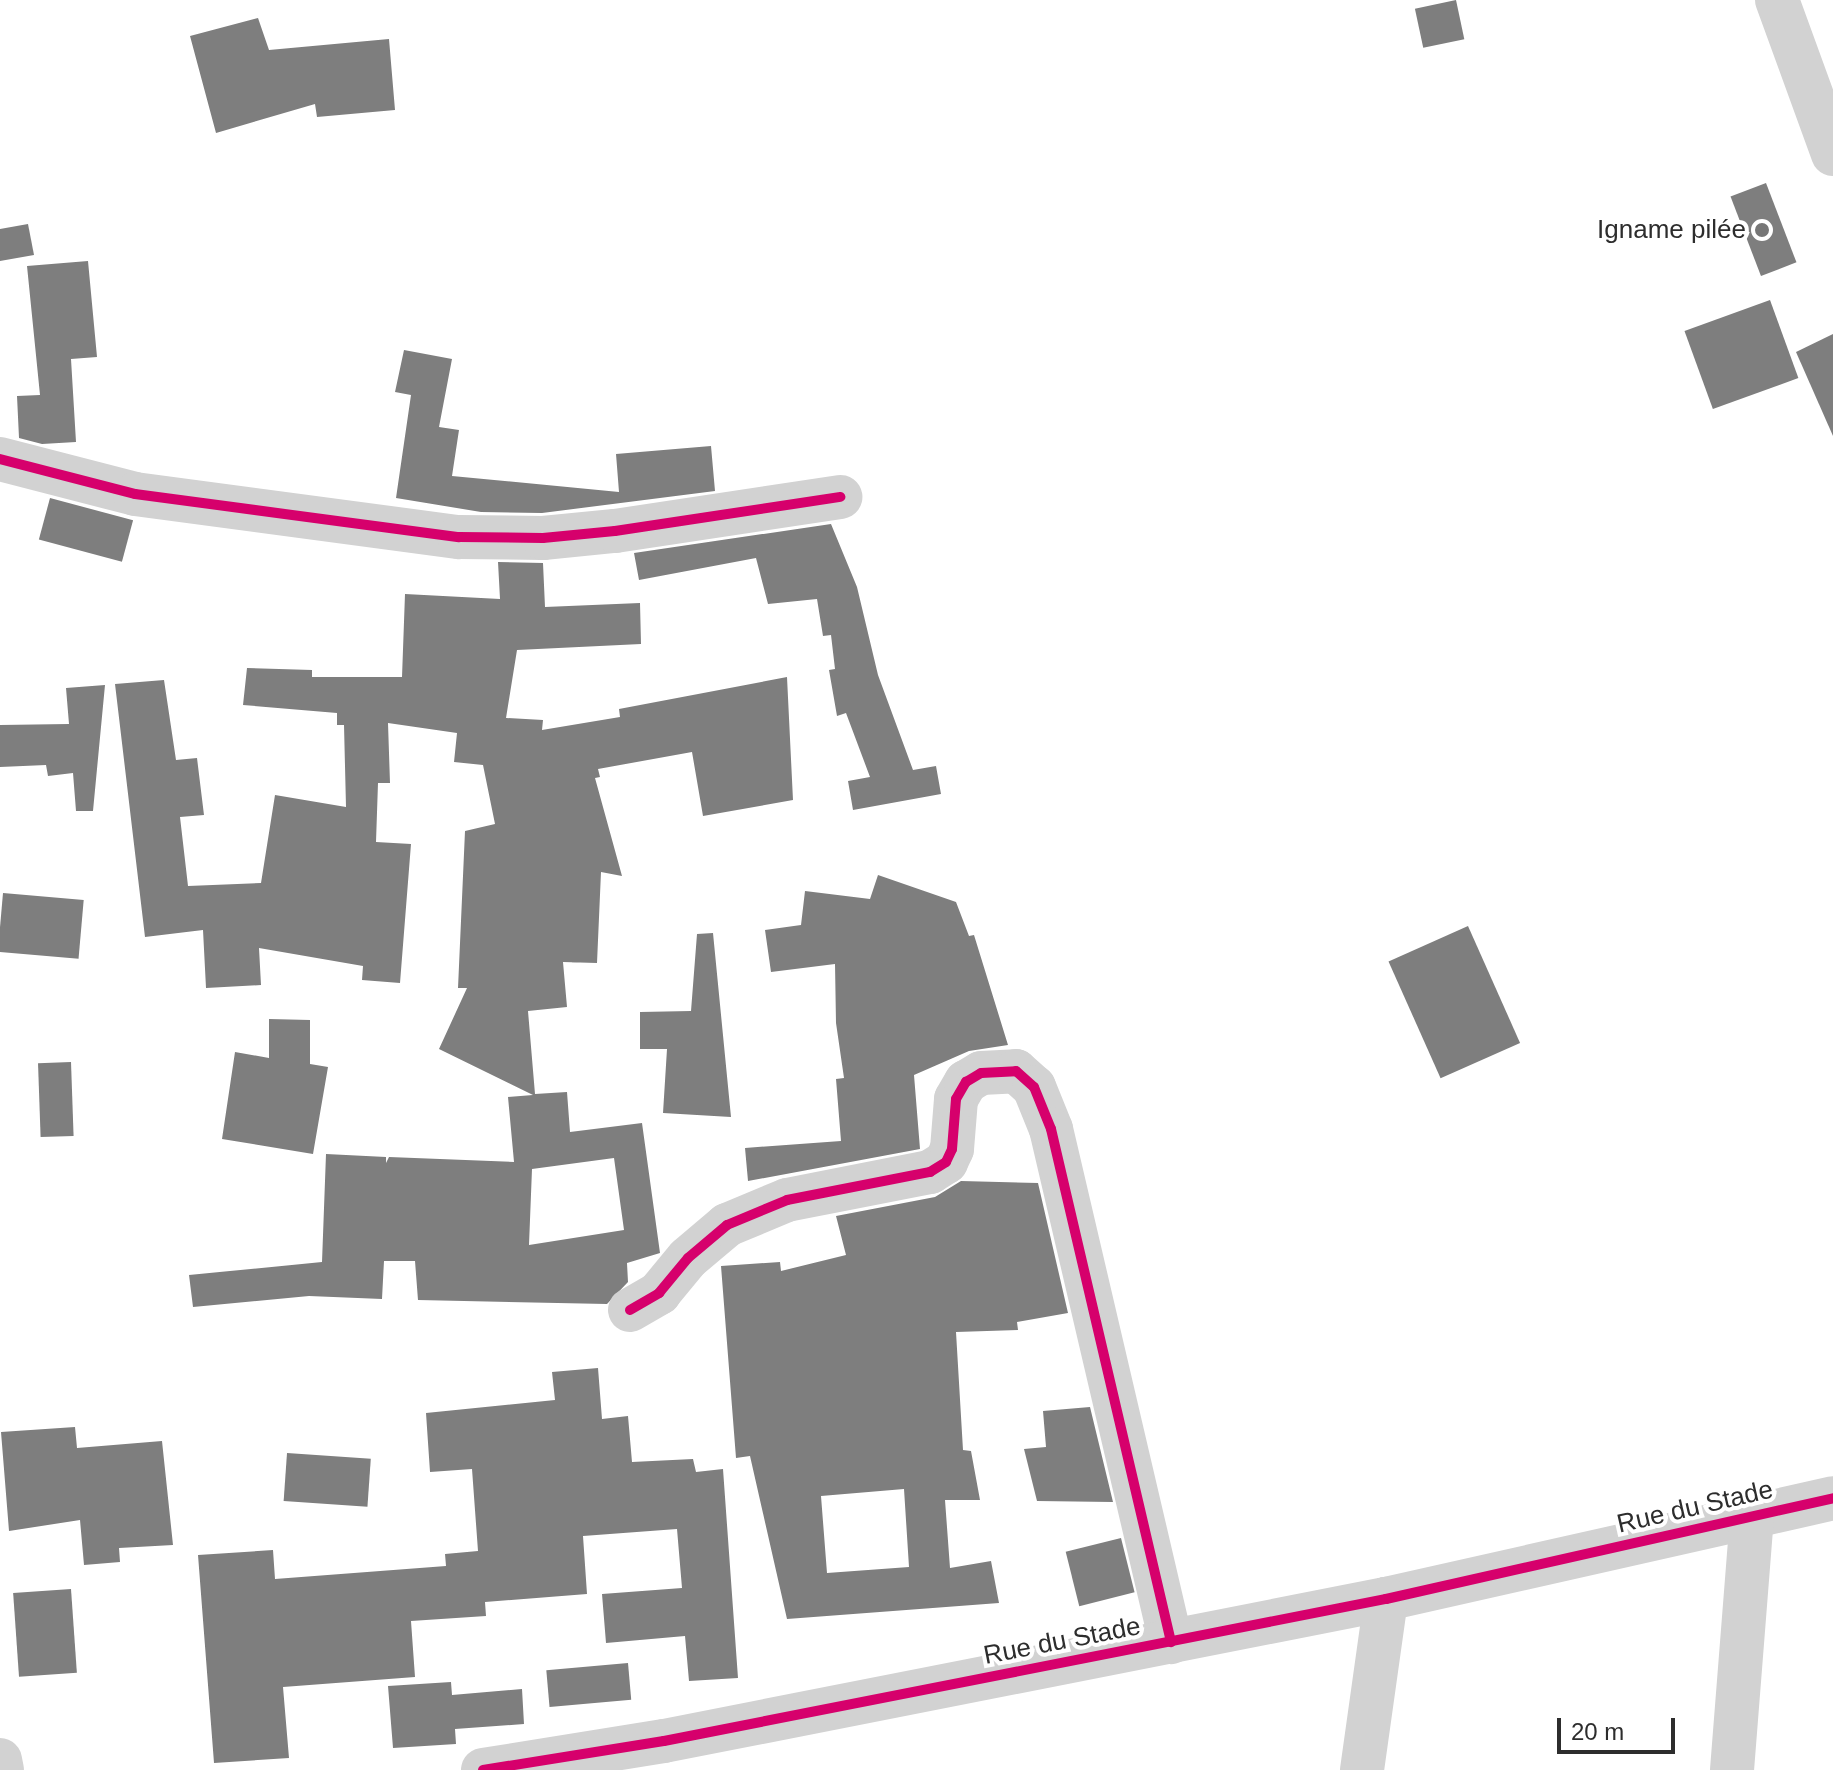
<!DOCTYPE html>
<html>
<head>
<meta charset="utf-8">
<style>
  body { margin:0 }
  #map { position:relative; width:1833px; height:1770px; overflow:hidden; background:#fff; font-family:Helvetica,sans-serif }
  div>[style] { position:absolute }
  .building>* { inset:0; background:#7e7e7e; transform-origin:0 0 }
  .minor>* { height:44px; margin:-22px; padding:0 22px; transform-origin:22px; border-radius:22px; background:#d2d2d2 }
  .cycleway>* { height:10px; margin:-5px; padding:0 5px; transform-origin:5px; border-radius:5px; background:#d6006c }
  .dots>* { width:22px; height:22px; translate:-50% -50%; box-sizing:border-box; border:4px solid #fff; border-radius:50% }
  span { translate:-50% -50%; white-space:nowrap; text-align:center; line-height:1.15; -webkit-text-stroke:8px #fff; paint-order:stroke }
  .poi-label { font-size:26px; color:#2d2d2d }
  .right { translate:-100% -50%; text-align:right }
  .street-label { font-size:26px; color:#2d2d2d }
  .scale { position:absolute; left:1557px; top:1718px; width:118px; height:36px; box-sizing:border-box; border:4px solid #2d2d2d; border-top:0; padding-left:10px; font-size:24px; line-height:28px; white-space:nowrap; color:#2d2d2d; -webkit-text-stroke:6px #fff; paint-order:stroke }
</style>
</head>
<body>
<div id="map">
  <div class="building">
    <i style="left:1456px;top:0;width:40px;height:42px;rotate:78deg"></i>
    <i style="clip-path:polygon(258px 18px,269px 50px,389px 39px,395px 110px,317px 117px,315px 104px,216px 133px,190px 36px)"></i>
    <i style="left:1766px;top:183px;width:85px;height:38px;rotate:69deg"></i>
    <i style="clip-path:polygon(28px 224px,34px 255px,0 261px,0 229px)"></i>
    <i style="clip-path:polygon(88px 261px,97px 357px,71px 359px,76px 442px,42px 444px,19px 438px,17px 396px,40px 395px,27px 266px)"></i>
    <i style="left:1770px;top:300px;width:83px;height:91px;rotate:70deg"></i>
    <i style="clip-path:polygon(1833px 334px,1833px 436px,1796px 352px)"></i>
    <i style="clip-path:polygon(404px 350px,452px 359px,439px 427px,459px 430px,452px 476px,619px 492px,616px 454px,711px 446px,715px 491px,542px 513px,481px 512px,396px 498px,411px 395px,395px 392px)"></i>
    <i style="left:50px;top:498px;width:86px;height:43px;rotate:15deg"></i>
    <i style="clip-path:polygon(831px 524px,857px 587px,878px 675px,913px 770px,936px 766px,941px 794px,853px 810px,848px 781px,870px 777px,846px 713px,837px 716px,829px 670px,835px 669px,831px 635px,823px 636px,817px 599px,768px 604px,756px 558px,639px 580px,634px 553px)"></i>
    <i style="clip-path:polygon(evenodd,498px 562px,543px 563px,545px 607px,640px 603px,641px 644px,517px 650px,506px 718px,543px 720px,542px 730px,620px 717px,619px 709px,787px 677px,793px 800px,703px 816px,692px 752px,598px 769px,600px 777px,595px 778px,622px 876px,601px 872px,597px 963px,563px 962px,567px 1007px,528px 1011px,535px 1094px,567px 1092px,570px 1132px,642px 1123px,660px 1253px,627px 1263px,628px 1282px,607px 1304px,418px 1300px,415px 1261px,384px 1261px,382px 1299px,309px 1296px,193px 1307px,189px 1275px,322px 1262px,326px 1154px,386px 1157px,386px 1163px,389px 1157px,514px 1162px,508px 1097px,533px 1095px,439px 1049px,467px 988px,458px 988px,465px 831px,495px 824px,483px 765px,454px 762px,457px 733px,388px 723px,390px 783px,378px 783px,376px 842px,411px 844px,400px 983px,362px 980px,363px 966px,259px 948px,261px 985px,206px 988px,203px 930px,145px 937px,115px 684px,164px 680px,176px 760px,197px 758px,204px 815px,180px 817px,188px 886px,261px 883px,275px 795px,346px 807px,344px 725px,337px 725px,337px 713px,243px 705px,247px 668px,312px 670px,312px 677px,402px 677px,405px 594px,500px 599px,498px 562px,614px 1158px,624px 1230px,529px 1245px,532px 1169px,614px 1158px)"></i>
    <i style="clip-path:polygon(105px 685px,93px 811px,76px 811px,73px 773px,48px 776px,46px 765px,0 767px,0 725px,69px 724px,66px 688px)"></i>
    <i style="clip-path:polygon(878px 875px,956px 902px,969px 936px,974px 935px,1008px 1045px,969px 1051px,914px 1075px,920px 1149px,748px 1181px,745px 1148px,841px 1141px,836px 1079px,844px 1078px,836px 1023px,835px 964px,771px 972px,765px 930px,801px 925px,805px 891px,870px 899px)"></i>
    <i style="left:3px;top:893px;width:81px;height:59px;rotate:5deg"></i>
    <i style="left:1468px;top:926px;width:128px;height:87px;rotate:66deg"></i>
    <i style="clip-path:polygon(713px 933px,731px 1117px,663px 1113px,667px 1049px,640px 1049px,640px 1012px,691px 1011px,697px 934px)"></i>
    <i style="clip-path:polygon(269px 1019px,310px 1020px,310px 1064px,328px 1067px,313px 1154px,222px 1139px,235px 1052px,269px 1058px)"></i>
    <i style="left:71px;top:1062px;width:74px;height:33px;rotate:88deg"></i>
    <i style="clip-path:polygon(evenodd,961px 1181px,1038px 1183px,1068px 1313px,1017px 1322px,1018px 1330px,956px 1332px,963px 1450px,971px 1451px,980px 1500px,945px 1500px,950px 1568px,991px 1561px,999px 1603px,787px 1619px,750px 1456px,736px 1458px,721px 1266px,780px 1262px,781px 1271px,846px 1255px,836px 1216px,935px 1197px,961px 1181px,904px 1489px,909px 1567px,827px 1573px,821px 1496px,904px 1489px)"></i>
    <i style="clip-path:polygon(598px 1368px,602px 1419px,628px 1416px,632px 1462px,693px 1459px,696px 1472px,723px 1469px,738px 1678px,689px 1681px,685px 1636px,606px 1643px,602px 1594px,682px 1588px,677px 1529px,583px 1536px,587px 1594px,485px 1602px,486px 1616px,411px 1621px,415px 1677px,283px 1687px,289px 1758px,214px 1763px,198px 1555px,273px 1550px,275px 1579px,446px 1566px,445px 1554px,478px 1551px,472px 1469px,430px 1472px,426px 1413px,555px 1400px,552px 1372px)"></i>
    <i style="clip-path:polygon(1090px 1407px,1113px 1502px,1037px 1501px,1024px 1449px,1046px 1447px,1043px 1411px)"></i>
    <i style="clip-path:polygon(75px 1427px,77px 1448px,162px 1441px,173px 1545px,119px 1548px,120px 1562px,84px 1565px,80px 1520px,9px 1531px,1px 1432px)"></i>
    <i style="left:287px;top:1453px;width:84px;height:48px;rotate:4deg"></i>
    <i style="left:1121px;top:1538px;width:56px;height:57px;rotate:76deg"></i>
    <i style="left:71px;top:1589px;width:84px;height:58px;rotate:86deg"></i>
    <i style="left:628px;top:1663px;width:37px;height:82px;rotate:85deg"></i>
    <i style="clip-path:polygon(451px 1682px,452px 1695px,522px 1689px,524px 1724px,455px 1729px,456px 1744px,393px 1748px,388px 1686px)"></i>
  </div>
  <div class="minor">
    <i style="left:1777px;top:0;width:164px;rotate:70deg"></i>
    <i style="left:0;top:459px;width:139px;rotate:14.5deg"></i>
    <i style="left:135px;top:494px;width:327px;rotate:7.6deg"></i>
    <i style="left:459px;top:537px;width:84px;rotate:0.7deg"></i>
    <i style="left:543px;top:538px;width:72px;rotate:-5.6deg"></i>
    <i style="left:615px;top:531px;width:228px;rotate:-8.6deg"></i>
    <i style="left:630px;top:1310px;width:34px;rotate:-30deg"></i>
    <i style="left:659px;top:1293px;width:45px;rotate:-50.4deg"></i>
    <i style="left:688px;top:1258px;width:51px;rotate:-40.2deg"></i>
    <i style="left:727px;top:1225px;width:65px;rotate:-22.6deg"></i>
    <i style="left:787px;top:1200px;width:146px;rotate:-11.1deg"></i>
    <i style="left:930px;top:1172px;width:19px;rotate:-32deg"></i>
    <i style="left:946px;top:1162px;width:14px;rotate:-65deg"></i>
    <i style="left:952px;top:1149px;width:50px;rotate:-85.4deg"></i>
    <i style="left:956px;top:1099px;width:20px;rotate:-60deg"></i>
    <i style="left:966px;top:1082px;width:17px;rotate:-31deg"></i>
    <i style="left:981px;top:1073px;width:35px;rotate:-3deg"></i>
    <i style="left:1016px;top:1071px;width:24px;rotate:42deg"></i>
    <i style="left:1034px;top:1087px;width:45px;rotate:68deg"></i>
    <i style="left:1051px;top:1129px;width:527px;rotate:76.83deg"></i>
    <i style="left:0;top:1760px;width:10px;rotate:79deg"></i>
    <i style="left:483px;top:1770px;width:183px;rotate:-9.1deg"></i>
    <i style="left:664px;top:1741px;width:736px;rotate:-11.13deg"></i>
    <i style="left:1386px;top:1599px;width:458px;rotate:-12.7deg"></i>
    <i style="left:1362px;top:1770px;width:173px;rotate:-82deg"></i>
    <i style="left:1732px;top:1770px;width:253px;rotate:-85.5deg"></i>
  </div>
  <div class="cycleway">
    <i style="left:0;top:459px;width:139px;rotate:14.5deg"></i>
    <i style="left:135px;top:494px;width:327px;rotate:7.6deg"></i>
    <i style="left:459px;top:537px;width:84px;rotate:0.7deg"></i>
    <i style="left:543px;top:538px;width:72px;rotate:-5.6deg"></i>
    <i style="left:615px;top:531px;width:228px;rotate:-8.6deg"></i>
    <i style="left:630px;top:1310px;width:34px;rotate:-30deg"></i>
    <i style="left:659px;top:1293px;width:45px;rotate:-50.4deg"></i>
    <i style="left:688px;top:1258px;width:51px;rotate:-40.2deg"></i>
    <i style="left:727px;top:1225px;width:65px;rotate:-22.6deg"></i>
    <i style="left:787px;top:1200px;width:146px;rotate:-11.1deg"></i>
    <i style="left:930px;top:1172px;width:19px;rotate:-32deg"></i>
    <i style="left:946px;top:1162px;width:14px;rotate:-65deg"></i>
    <i style="left:952px;top:1149px;width:50px;rotate:-85.4deg"></i>
    <i style="left:956px;top:1099px;width:20px;rotate:-60deg"></i>
    <i style="left:966px;top:1082px;width:17px;rotate:-31deg"></i>
    <i style="left:981px;top:1073px;width:35px;rotate:-3deg"></i>
    <i style="left:1016px;top:1071px;width:24px;rotate:42deg"></i>
    <i style="left:1034px;top:1087px;width:45px;rotate:68deg"></i>
    <i style="left:1051px;top:1129px;width:527px;rotate:76.83deg"></i>
    <i style="left:483px;top:1770px;width:183px;rotate:-9.1deg"></i>
    <i style="left:664px;top:1741px;width:736px;rotate:-11.13deg"></i>
    <i style="left:1386px;top:1599px;width:458px;rotate:-12.7deg"></i>
  </div>
  <div class="dots">
    <i style="left:1762px;top:230px;background:#767676"></i>
  </div>
  <div class="poi-label">
    <span class="right" style="left:1746px;top:230px">Igname pilée</span>
  </div>
  <div class="street-label">
    <span style="left:1695px;top:1507px;rotate:-13deg">Rue du Stade</span>
    <span style="left:1062px;top:1641px;rotate:-11deg">Rue du Stade</span>
  </div>
  <div class="scale">20 m</div>
</div>
</body>
</html>
